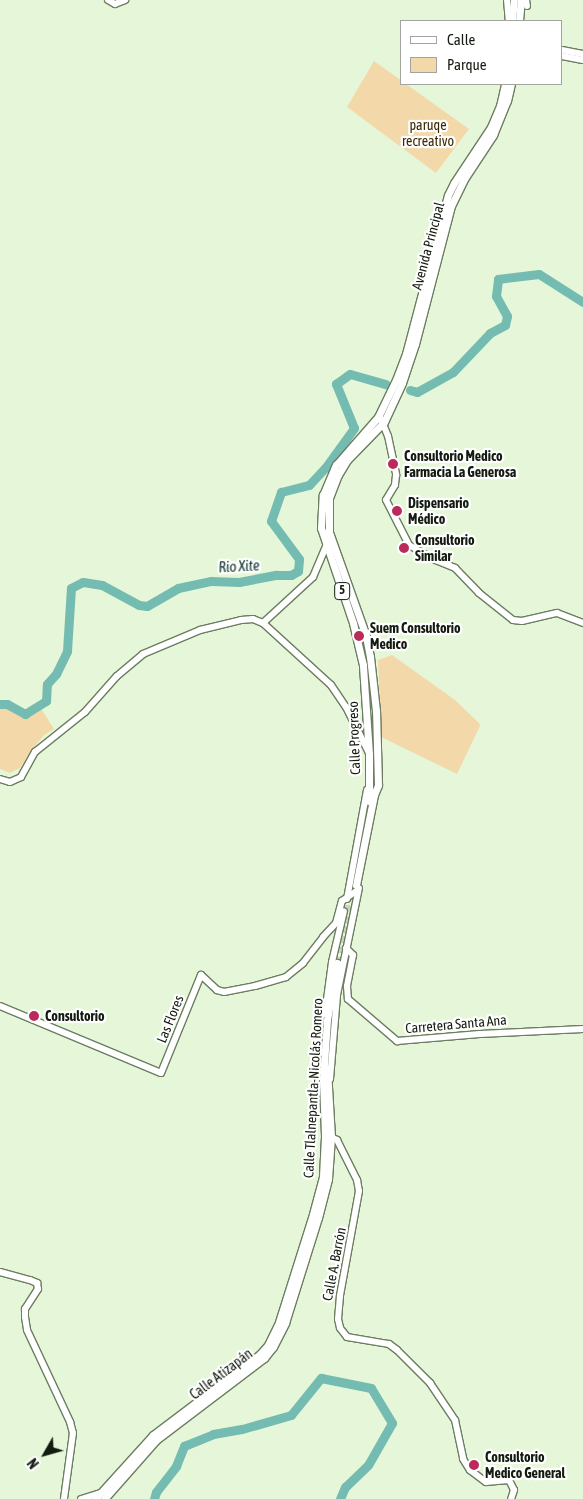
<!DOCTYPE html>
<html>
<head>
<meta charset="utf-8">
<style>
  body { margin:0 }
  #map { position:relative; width:583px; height:1499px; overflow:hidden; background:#e5f7d8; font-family:"Asap Condensed",sans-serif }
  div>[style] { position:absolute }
  .green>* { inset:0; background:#f3d9aa }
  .river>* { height:9px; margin:-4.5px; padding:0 4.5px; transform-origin:4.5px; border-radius:4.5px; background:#74bcb1 }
  .primary-tunnel>* { height:7px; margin-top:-3.5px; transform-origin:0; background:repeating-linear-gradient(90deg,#c6d6ba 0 7px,transparent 0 10.5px) }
  .roads { filter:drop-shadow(1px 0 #6c7d61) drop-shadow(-1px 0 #6c7d61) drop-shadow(0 1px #6c7d61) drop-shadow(0 -1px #6c7d61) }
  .secondary>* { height:6px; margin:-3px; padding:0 3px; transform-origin:3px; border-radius:3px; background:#fff }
  .primary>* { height:7px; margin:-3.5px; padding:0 3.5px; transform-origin:3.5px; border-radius:3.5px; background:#fff }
  .dots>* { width:14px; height:14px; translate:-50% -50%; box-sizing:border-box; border:2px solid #fff; border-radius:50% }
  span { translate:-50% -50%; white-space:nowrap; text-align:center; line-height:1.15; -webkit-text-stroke:4.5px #fff; paint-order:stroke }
  .shield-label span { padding:1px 4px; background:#fff; border:1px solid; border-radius:4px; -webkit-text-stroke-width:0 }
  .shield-label { font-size:12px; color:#141b10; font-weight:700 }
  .park-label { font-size:14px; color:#3b2800 }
  .street-label { font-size:14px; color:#141b10 }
  .poi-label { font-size:14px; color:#141b10; font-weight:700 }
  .left { translate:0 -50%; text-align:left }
  .water-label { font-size:15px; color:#0c312c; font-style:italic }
  .legend { position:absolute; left:400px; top:20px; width:162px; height:65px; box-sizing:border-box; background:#fff; border:1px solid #a1a49f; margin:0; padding:6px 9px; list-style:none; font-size:15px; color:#141b10 }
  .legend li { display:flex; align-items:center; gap:10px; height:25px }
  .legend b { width:25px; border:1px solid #a1a49f }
  .north { position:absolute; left:20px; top:1429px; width:50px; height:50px; -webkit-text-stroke:4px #fff; paint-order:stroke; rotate:232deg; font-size:14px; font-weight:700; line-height:20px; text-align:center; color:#141b10 }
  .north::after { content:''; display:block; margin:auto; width:18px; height:22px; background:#141b10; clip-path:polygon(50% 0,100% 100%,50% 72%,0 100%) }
</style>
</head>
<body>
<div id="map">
  <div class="green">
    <i style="clip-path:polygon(374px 61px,402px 81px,402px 84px,406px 84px,469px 129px,436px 173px,347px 107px)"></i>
    <i style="clip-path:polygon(392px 655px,455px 700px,479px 723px,480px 726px,457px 774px,381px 737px,378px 660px)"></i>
    <i style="clip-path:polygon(0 705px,7px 705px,25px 715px,40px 707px,54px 729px,44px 735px,30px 752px,20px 768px,10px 773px,0 769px)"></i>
  </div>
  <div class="river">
    <i style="left:410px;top:390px;width:7px;rotate:16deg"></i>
    <i style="left:417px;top:392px;width:41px;rotate:-29.1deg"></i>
    <i style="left:453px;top:372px;width:54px;rotate:-46.5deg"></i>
    <i style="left:490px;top:333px;width:17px;rotate:-28deg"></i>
    <i style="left:505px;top:325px;width:9px;rotate:-77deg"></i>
    <i style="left:507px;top:316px;width:23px;rotate:-119deg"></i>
    <i style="left:496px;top:296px;width:17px;rotate:-83deg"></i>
    <i style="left:498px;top:279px;width:41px;rotate:-7deg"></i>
    <i style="left:539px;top:274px;width:52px;rotate:32.5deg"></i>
    <i style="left:0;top:704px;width:7px"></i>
    <i style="left:7px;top:704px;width:21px;rotate:29deg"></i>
    <i style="left:25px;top:714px;width:25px;rotate:-32deg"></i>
    <i style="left:46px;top:701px;width:17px;rotate:-87deg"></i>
    <i style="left:47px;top:684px;width:13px;rotate:-48deg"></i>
    <i style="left:56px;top:674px;width:25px;rotate:-64deg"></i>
    <i style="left:67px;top:651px;width:63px;rotate:-86.4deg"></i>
    <i style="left:71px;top:588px;width:13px;rotate:-27deg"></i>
    <i style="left:83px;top:582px;width:19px;rotate:9deg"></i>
    <i style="left:102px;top:585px;width:42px;rotate:28.4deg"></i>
    <i style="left:139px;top:605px;width:8px;rotate:7deg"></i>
    <i style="left:147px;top:606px;width:36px;rotate:-30deg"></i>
    <i style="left:178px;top:588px;width:34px;rotate:-12deg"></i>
    <i style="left:211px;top:581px;width:28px;rotate:2deg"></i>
    <i style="left:239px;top:582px;width:38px;rotate:-11deg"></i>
    <i style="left:276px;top:575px;width:15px"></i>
    <i style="left:291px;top:575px;width:8px;rotate:-30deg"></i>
    <i style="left:298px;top:571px;width:12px;rotate:-85deg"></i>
    <i style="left:299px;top:559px;width:47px;rotate:-126.4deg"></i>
    <i style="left:271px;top:521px;width:31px;rotate:-71deg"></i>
    <i style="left:281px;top:492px;width:29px;rotate:-14deg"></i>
    <i style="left:309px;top:485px;width:25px;rotate:-47deg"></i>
    <i style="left:326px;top:467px;width:48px;rotate:-54.3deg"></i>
    <i style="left:354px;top:428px;width:48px;rotate:-112.2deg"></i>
    <i style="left:336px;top:384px;width:17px;rotate:-36deg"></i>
    <i style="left:350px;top:374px;width:37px;rotate:16deg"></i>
    <i style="left:154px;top:1499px;width:7px;rotate:-74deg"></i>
    <i style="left:156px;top:1492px;width:33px;rotate:-52deg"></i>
    <i style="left:176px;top:1466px;width:22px;rotate:-68deg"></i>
    <i style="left:184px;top:1446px;width:31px;rotate:-22deg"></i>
    <i style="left:213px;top:1434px;width:29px;rotate:-10deg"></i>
    <i style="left:242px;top:1429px;width:51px;rotate:-15.9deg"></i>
    <i style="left:291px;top:1415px;width:48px;rotate:-51deg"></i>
    <i style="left:321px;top:1378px;width:51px;rotate:11.3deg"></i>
    <i style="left:371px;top:1388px;width:41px;rotate:59deg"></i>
    <i style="left:392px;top:1423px;width:48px;rotate:119.7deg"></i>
    <i style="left:368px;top:1465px;width:32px;rotate:136deg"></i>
    <i style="left:345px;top:1487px;width:13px;rotate:113deg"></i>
  </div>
  <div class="primary-tunnel">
    <i style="left:337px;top:963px;width:80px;rotate:-78.4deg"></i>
  </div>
  <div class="roads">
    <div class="secondary">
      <i style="left:108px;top:0;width:8px;rotate:30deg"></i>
      <i style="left:115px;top:4px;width:11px;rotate:-22deg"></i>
      <i style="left:507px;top:0;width:21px;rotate:85deg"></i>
      <i style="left:526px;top:0;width:6px;rotate:81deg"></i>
      <i style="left:562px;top:50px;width:21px;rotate:11deg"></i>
      <i style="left:562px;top:56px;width:21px;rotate:11deg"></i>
      <i style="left:381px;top:419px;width:18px;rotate:68deg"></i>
      <i style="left:388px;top:436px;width:40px;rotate:78deg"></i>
      <i style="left:396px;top:475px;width:10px;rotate:96deg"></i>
      <i style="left:395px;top:485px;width:17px;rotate:121deg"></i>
      <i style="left:386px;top:500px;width:51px;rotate:62.9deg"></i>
      <i style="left:409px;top:545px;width:28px;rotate:30deg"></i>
      <i style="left:433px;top:559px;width:24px;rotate:22deg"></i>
      <i style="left:455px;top:568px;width:35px;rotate:46deg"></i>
      <i style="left:479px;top:593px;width:43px;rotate:38.5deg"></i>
      <i style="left:513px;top:620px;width:9px;rotate:6deg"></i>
      <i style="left:522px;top:621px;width:36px;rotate:-13deg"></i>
      <i style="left:557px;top:613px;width:28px;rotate:21deg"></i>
      <i style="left:263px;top:623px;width:68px;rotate:-42.6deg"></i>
      <i style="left:313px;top:577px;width:34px;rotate:-67deg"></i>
      <i style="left:0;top:779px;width:10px;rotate:17deg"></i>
      <i style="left:10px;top:782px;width:12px;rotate:-24deg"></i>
      <i style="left:21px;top:777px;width:29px;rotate:-61deg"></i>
      <i style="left:35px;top:752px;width:64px;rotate:-38.7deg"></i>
      <i style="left:85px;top:712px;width:48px;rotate:-48.4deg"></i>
      <i style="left:117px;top:676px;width:34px;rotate:-40deg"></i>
      <i style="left:143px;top:654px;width:62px;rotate:-22.8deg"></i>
      <i style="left:200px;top:630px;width:42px;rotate:-13.7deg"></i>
      <i style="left:241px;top:620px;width:12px;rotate:-5deg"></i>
      <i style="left:253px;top:619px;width:11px;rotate:22deg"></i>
      <i style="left:263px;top:623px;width:92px;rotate:42.4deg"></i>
      <i style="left:331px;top:685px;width:27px;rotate:56deg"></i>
      <i style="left:346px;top:707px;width:51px;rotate:63.4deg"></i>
      <i style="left:347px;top:899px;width:111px;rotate:-79.6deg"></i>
      <i style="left:346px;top:948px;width:10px;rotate:45deg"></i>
      <i style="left:353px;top:955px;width:32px;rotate:101deg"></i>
      <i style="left:347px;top:986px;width:13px;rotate:86deg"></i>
      <i style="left:348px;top:999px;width:65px;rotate:40.6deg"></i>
      <i style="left:397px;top:1041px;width:83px;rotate:-4.8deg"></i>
      <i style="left:480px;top:1034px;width:103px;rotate:-2.8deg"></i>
      <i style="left:0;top:1006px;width:174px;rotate:22.6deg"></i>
      <i style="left:161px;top:1073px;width:106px;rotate:-67.8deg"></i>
      <i style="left:201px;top:975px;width:22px;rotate:43deg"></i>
      <i style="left:217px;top:990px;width:7px;rotate:16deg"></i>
      <i style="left:224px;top:992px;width:32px;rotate:-11deg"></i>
      <i style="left:255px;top:986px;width:32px;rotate:-16deg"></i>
      <i style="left:286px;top:977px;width:22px;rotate:-39deg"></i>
      <i style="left:303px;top:963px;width:33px;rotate:-52deg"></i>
      <i style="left:323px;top:937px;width:19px;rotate:-47deg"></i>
      <i style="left:336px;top:923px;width:23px;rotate:-75deg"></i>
      <i style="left:342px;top:901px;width:19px;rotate:-35deg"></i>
      <i style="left:325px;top:1014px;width:52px;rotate:-82.3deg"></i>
      <i style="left:332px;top:962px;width:52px;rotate:-76.8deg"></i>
      <i style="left:330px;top:1079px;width:84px;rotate:-85.2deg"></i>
      <i style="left:337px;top:995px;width:109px;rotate:-78.4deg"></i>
      <i style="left:331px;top:1137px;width:7px;rotate:27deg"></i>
      <i style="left:337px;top:1140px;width:45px;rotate:63.4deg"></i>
      <i style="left:357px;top:1180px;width:11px;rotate:80deg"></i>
      <i style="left:359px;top:1191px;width:107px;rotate:100.3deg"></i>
      <i style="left:340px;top:1296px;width:23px;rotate:95deg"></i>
      <i style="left:338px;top:1319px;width:9px;rotate:77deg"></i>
      <i style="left:340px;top:1328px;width:11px;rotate:52deg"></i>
      <i style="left:347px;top:1337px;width:43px;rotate:9.5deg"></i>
      <i style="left:389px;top:1344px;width:10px;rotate:37deg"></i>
      <i style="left:397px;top:1350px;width:47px;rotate:45deg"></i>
      <i style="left:430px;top:1383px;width:45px;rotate:56deg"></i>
      <i style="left:455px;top:1420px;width:40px;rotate:78deg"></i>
      <i style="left:463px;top:1459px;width:13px;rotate:58deg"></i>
      <i style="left:470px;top:1470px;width:20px;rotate:37deg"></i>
      <i style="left:486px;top:1482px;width:23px;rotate:-5deg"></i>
      <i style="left:509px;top:1480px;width:11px;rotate:63deg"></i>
      <i style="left:514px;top:1490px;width:9px;rotate:108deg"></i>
      <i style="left:0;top:1272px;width:31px;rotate:15deg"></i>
      <i style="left:30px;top:1280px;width:8px;rotate:23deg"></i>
      <i style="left:37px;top:1283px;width:6px;rotate:81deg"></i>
      <i style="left:38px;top:1289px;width:24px;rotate:123deg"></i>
      <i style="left:25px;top:1309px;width:8px;rotate:90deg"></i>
      <i style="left:25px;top:1317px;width:13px;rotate:81deg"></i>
      <i style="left:27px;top:1330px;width:102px;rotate:64.9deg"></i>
      <i style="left:70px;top:1422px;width:11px;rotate:75deg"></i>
      <i style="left:73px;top:1433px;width:67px;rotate:97.8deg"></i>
      <i style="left:81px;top:1499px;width:21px;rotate:-17deg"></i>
    </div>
    <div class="primary">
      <i style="left:512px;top:21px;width:21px;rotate:-85deg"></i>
      <i style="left:519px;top:21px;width:21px;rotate:-85deg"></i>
      <i style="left:369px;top:801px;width:47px;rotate:-90deg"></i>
      <i style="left:369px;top:754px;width:89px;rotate:-93.9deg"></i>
      <i style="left:363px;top:665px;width:43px;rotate:-103.4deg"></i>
      <i style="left:353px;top:623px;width:100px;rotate:-108.6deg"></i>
      <i style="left:321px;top:528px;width:33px;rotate:-87deg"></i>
      <i style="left:323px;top:495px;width:33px;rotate:-67deg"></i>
      <i style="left:336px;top:465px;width:64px;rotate:-48.8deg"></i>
      <i style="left:378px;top:417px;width:41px;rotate:-64.1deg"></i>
      <i style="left:396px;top:380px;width:28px;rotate:-69deg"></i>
      <i style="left:406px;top:354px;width:164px;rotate:-75.2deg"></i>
      <i style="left:448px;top:195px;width:13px;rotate:-63deg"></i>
      <i style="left:454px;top:183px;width:67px;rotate:-56.5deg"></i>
      <i style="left:491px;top:127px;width:23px;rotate:-67deg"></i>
      <i style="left:500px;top:106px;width:23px;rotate:-77deg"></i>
      <i style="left:356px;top:885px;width:92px;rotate:-78.7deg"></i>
      <i style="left:374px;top:795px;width:11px;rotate:-68deg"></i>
      <i style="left:378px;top:785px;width:74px;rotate:-91.5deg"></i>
      <i style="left:376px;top:711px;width:54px;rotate:-96.3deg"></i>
      <i style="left:370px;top:657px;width:21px;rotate:-101deg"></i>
      <i style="left:366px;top:636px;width:110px;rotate:-109.6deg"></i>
      <i style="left:329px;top:532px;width:34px;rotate:-90deg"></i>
      <i style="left:329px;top:498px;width:25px;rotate:-69deg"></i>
      <i style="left:338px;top:475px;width:17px;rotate:-59deg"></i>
      <i style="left:347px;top:460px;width:53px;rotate:-45.8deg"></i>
      <i style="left:384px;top:422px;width:43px;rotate:-65.2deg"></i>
      <i style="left:402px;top:383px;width:41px;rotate:-71.6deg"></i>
      <i style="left:415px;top:344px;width:143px;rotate:-75.4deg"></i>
      <i style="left:451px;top:206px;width:30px;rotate:-64deg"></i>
      <i style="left:464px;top:179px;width:53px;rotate:-56.6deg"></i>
      <i style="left:493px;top:135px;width:37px;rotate:-68deg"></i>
      <i style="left:507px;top:101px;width:17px;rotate:-77deg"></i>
      <i style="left:95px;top:1499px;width:86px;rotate:-47.8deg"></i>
      <i style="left:153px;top:1435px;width:134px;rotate:-37.1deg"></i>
      <i style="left:260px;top:1354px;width:12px;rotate:-48deg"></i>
      <i style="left:268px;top:1345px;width:25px;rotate:-64deg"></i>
      <i style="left:279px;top:1322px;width:113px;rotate:-72.5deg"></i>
      <i style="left:313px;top:1214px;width:39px;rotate:-75deg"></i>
      <i style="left:323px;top:1176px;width:40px;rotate:-87.1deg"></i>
      <i style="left:325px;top:1136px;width:56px;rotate:-92deg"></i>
      <i style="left:323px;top:1080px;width:60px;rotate:-86.2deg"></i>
      <i style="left:327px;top:1020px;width:58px;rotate:-80deg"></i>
      <i style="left:104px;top:1499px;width:79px;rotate:-48.6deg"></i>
      <i style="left:156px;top:1440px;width:136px;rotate:-37.2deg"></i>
      <i style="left:264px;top:1358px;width:14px;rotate:-51deg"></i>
      <i style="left:273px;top:1347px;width:27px;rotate:-63deg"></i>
      <i style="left:285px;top:1323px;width:110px;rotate:-72.6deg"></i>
      <i style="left:318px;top:1218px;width:40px;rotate:-75.6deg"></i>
      <i style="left:328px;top:1179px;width:42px;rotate:-85.9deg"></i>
      <i style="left:331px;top:1137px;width:68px;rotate:-93.4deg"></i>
    </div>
  </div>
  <div class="dots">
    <i style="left:393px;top:464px;background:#ba2b59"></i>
    <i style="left:397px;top:511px;background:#ba2b59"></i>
    <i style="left:404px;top:548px;background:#ba2b59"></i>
    <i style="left:359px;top:636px;background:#ba2b59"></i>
    <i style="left:34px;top:1016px;background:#ba2b59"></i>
    <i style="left:474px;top:1465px;background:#ba2b59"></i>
  </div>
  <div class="shield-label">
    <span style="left:342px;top:591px">5</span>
  </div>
  <div class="park-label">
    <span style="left:428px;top:133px">paruqe<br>recreativo</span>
  </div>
  <div class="street-label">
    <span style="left:428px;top:246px;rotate:-75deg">Avenida Principal</span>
    <span style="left:354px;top:738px;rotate:-92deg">Calle Progreso</span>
    <span style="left:170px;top:1019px;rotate:-68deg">Las Flores</span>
    <span style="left:456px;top:1024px;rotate:-5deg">Carretera Santa Ana</span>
    <span style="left:313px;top:1088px;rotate:-87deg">Calle Tlalnepantla-Nicolás Romero</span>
    <span style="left:334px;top:1264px;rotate:-79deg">Calle A. Barrón</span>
    <span style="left:221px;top:1374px;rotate:-37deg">Calle Atizapán</span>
  </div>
  <div class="poi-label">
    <span class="left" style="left:404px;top:464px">Consultorio Medico<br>Farmacia La Generosa</span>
    <span class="left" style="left:408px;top:511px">Dispensario<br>Médico</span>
    <span class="left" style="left:415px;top:548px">Consultorio<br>Similar</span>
    <span class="left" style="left:370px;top:636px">Suem Consultorio<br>Medico</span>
    <span class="left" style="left:45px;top:1016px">Consultorio</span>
    <span class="left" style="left:485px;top:1465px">Consultorio<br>Medico General</span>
  </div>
  <div class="water-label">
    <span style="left:239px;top:566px;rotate:-3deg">Rio Xite</span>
  </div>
  <ul class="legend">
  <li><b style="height:6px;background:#fff"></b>Calle</li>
  <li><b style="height:14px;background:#f3d9aa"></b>Parque</li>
  </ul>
  <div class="north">N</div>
</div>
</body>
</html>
